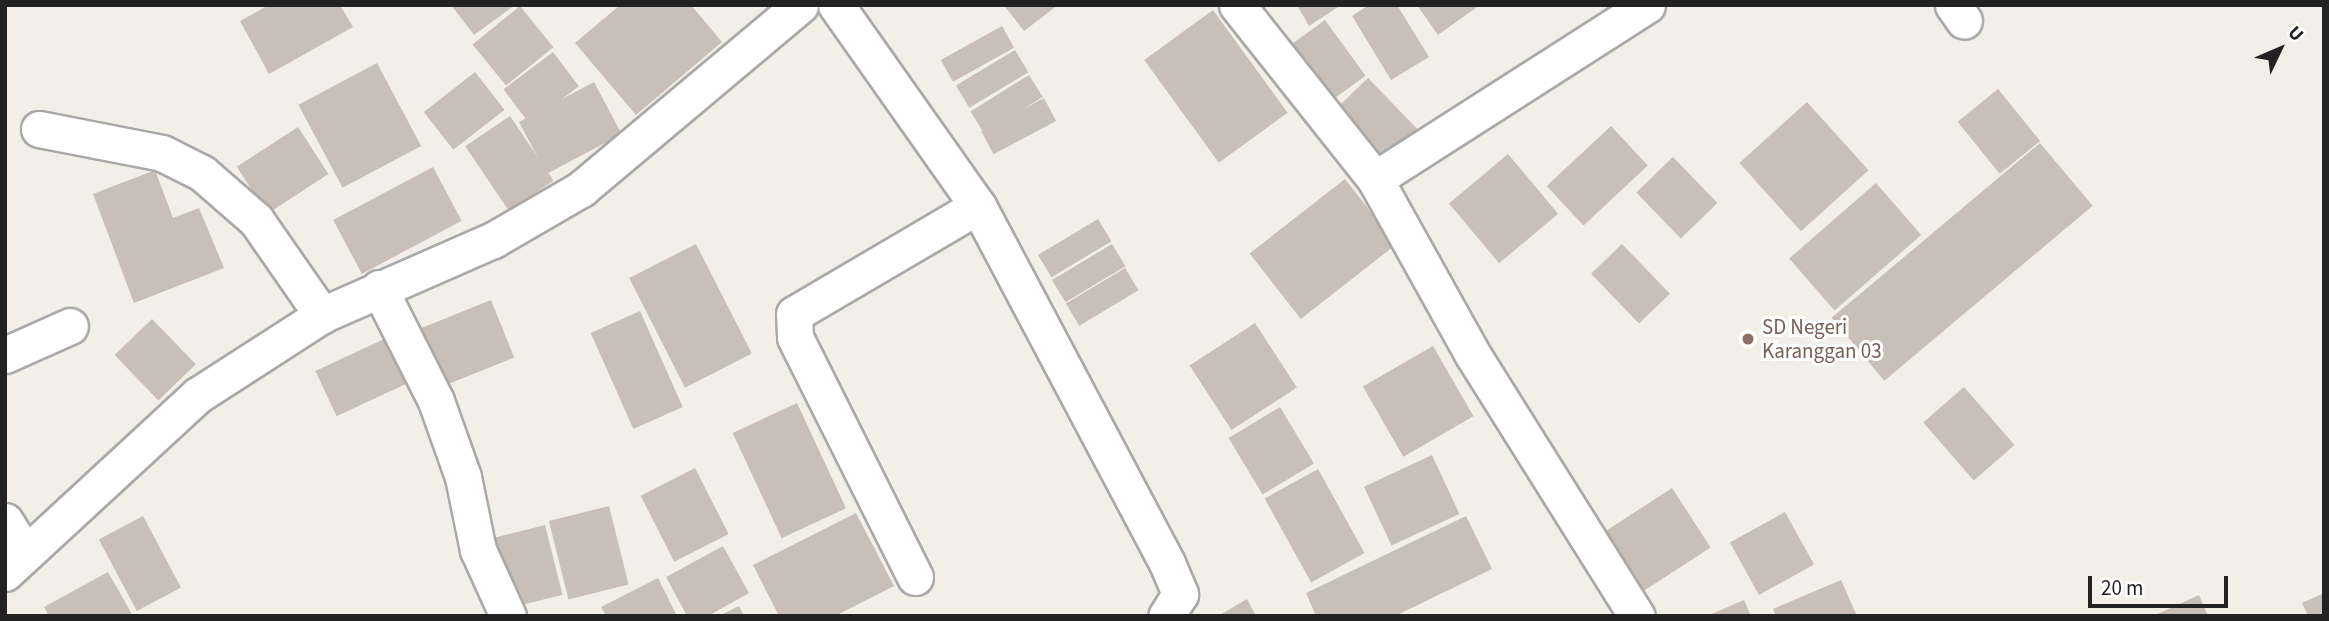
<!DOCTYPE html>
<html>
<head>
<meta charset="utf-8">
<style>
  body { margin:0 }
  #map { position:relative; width:2329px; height:621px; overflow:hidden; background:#f2efe9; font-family:"Source Sans 3",sans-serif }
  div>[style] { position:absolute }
  .building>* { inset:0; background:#c7bfb8; transform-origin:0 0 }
  .roads { filter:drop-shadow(2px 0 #a9a9a9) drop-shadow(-2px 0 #a9a9a9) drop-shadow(0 2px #a9a9a9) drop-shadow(0 -2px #a9a9a9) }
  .street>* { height:35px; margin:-17.5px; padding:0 17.5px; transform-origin:17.5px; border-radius:17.5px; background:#fff }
  .dots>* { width:19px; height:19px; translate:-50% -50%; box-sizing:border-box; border:4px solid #fff; border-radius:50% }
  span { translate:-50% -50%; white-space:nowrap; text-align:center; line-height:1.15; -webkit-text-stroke:6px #fff; paint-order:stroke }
  .education-label { font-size:21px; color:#785e54 }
  .left { translate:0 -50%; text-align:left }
  .frame { position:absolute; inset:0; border:7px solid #222; pointer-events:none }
  .north { position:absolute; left:2245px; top:14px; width:70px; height:70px; -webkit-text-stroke:5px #fff; paint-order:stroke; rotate:46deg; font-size:19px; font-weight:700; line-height:28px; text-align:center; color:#222 }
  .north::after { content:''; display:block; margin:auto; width:24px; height:32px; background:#222; clip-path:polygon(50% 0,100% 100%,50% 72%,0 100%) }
  .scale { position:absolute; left:2088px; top:576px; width:140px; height:32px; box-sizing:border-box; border:4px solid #222; border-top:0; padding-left:9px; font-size:21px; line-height:24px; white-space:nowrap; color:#222; -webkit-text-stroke:5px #fff; paint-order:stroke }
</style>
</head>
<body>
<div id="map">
  <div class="building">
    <i style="clip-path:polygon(269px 5px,340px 5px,353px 27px,269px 74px,240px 21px)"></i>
    <i style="clip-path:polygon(451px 5px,515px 5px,474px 35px)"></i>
    <i style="clip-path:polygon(620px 5px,691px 5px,722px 42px,636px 115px,575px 43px)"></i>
    <i style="clip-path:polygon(1004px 5px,1058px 5px,1024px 31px)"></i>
    <i style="clip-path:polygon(1297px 5px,1341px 5px,1309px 26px)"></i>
    <i style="clip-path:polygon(1369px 5px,1397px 5px,1429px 57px,1391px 80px,1352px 16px)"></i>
    <i style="clip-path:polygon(1417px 5px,1480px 5px,1438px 35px)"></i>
    <i style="left:520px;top:6px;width:53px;height:61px;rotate:51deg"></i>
    <i style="left:1213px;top:10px;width:127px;height:85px;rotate:54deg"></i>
    <i style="left:1325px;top:20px;width:69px;height:43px;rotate:54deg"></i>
    <i style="left:1002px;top:26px;width:25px;height:70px;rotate:61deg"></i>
    <i style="left:1015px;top:50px;width:26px;height:69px;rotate:59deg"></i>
    <i style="left:553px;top:52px;width:43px;height:62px;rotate:53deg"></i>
    <i style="left:377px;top:63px;width:94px;height:89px;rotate:62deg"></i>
    <i style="left:475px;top:72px;width:48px;height:65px;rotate:52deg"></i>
    <i style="left:1029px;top:75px;width:26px;height:69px;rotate:58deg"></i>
    <i style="left:1368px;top:78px;width:71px;height:48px;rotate:46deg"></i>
    <i style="left:594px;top:82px;width:59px;height:85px;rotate:62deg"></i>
    <i style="left:1998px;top:89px;width:67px;height:52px;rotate:51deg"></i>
    <i style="left:1044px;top:98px;width:26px;height:71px;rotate:62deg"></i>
    <i style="left:1807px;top:102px;width:92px;height:91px;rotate:48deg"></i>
    <i style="left:510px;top:116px;width:78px;height:54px;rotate:56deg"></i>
    <i style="left:1611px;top:126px;width:54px;height:88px;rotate:47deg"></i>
    <i style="left:298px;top:127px;width:56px;height:73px;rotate:57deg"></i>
    <i style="left:2040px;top:143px;width:82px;height:272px;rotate:50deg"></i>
    <i style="left:1508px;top:154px;width:78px;height:77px;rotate:50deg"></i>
    <i style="left:1673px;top:157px;width:64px;height:51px;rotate:46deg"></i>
    <i style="left:433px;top:167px;width:61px;height:113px;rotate:62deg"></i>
    <i style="clip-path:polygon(155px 170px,173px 218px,199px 208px,224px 268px,134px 303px,93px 194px)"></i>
    <i style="left:1345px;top:179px;width:83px;height:121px;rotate:52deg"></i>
    <i style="left:1876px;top:183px;width:69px;height:115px;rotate:49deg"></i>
    <i style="left:1098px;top:219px;width:26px;height:70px;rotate:59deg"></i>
    <i style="left:696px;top:244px;width:123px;height:75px;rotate:63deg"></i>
    <i style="left:1112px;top:244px;width:26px;height:70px;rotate:59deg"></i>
    <i style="left:1622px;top:244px;width:69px;height:43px;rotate:46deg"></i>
    <i style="left:1125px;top:268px;width:26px;height:69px;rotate:59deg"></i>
    <i style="left:491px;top:300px;width:62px;height:83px;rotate:68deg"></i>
    <i style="left:640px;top:311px;width:105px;height:54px;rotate:66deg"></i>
    <i style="left:152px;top:319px;width:63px;height:52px;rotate:46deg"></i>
    <i style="left:1255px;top:323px;width:77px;height:78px;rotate:57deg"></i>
    <i style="left:397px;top:333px;width:50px;height:90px;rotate:65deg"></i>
    <i style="left:1433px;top:346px;width:81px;height:81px;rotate:60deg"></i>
    <i style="left:1964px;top:387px;width:77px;height:54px;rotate:49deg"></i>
    <i style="left:797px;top:403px;width:116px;height:71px;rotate:65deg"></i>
    <i style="left:1280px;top:407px;width:66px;height:60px;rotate:59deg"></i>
    <i style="left:1432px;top:455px;width:65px;height:75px;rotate:65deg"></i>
    <i style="left:695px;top:468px;width:74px;height:61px;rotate:63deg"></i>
    <i style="left:1318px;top:469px;width:96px;height:61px;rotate:61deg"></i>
    <i style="left:1672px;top:488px;width:71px;height:85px;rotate:57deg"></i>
    <i style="left:609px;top:506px;width:81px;height:62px;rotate:76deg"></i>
    <i style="left:1785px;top:512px;width:60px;height:63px;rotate:61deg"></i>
    <i style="clip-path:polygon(856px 513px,894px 586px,835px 616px,779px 616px,753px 565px)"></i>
    <i style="left:143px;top:516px;width:81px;height:50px;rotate:62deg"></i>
    <i style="clip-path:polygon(1466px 516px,1492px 569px,1395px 616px,1316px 616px,1306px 593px)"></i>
    <i style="left:545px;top:525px;width:72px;height:58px;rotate:76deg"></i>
    <i style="clip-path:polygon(723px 546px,749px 593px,708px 616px,687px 616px,666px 577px)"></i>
    <i style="clip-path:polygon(108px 572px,133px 616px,49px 616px,44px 607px)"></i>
    <i style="clip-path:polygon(658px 578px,677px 616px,606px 616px,601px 607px)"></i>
    <i style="clip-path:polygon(1841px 580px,1857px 616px,1776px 616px,1773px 609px)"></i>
    <i style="clip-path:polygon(2324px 593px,2324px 616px,2308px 616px,2302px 603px)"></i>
    <i style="clip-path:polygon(2199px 595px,2208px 616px,2153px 616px)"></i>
    <i style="clip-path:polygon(1247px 599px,1256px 616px,1218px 616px)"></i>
    <i style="clip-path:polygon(1744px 600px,1751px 616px,1707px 616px)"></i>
    <i style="clip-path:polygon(739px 606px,744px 616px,719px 616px)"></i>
  </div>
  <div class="roads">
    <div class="street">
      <i style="left:836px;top:5px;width:246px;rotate:54.8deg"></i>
      <i style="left:978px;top:206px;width:404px;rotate:62.1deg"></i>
      <i style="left:1167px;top:563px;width:34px;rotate:67deg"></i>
      <i style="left:1180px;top:594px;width:26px;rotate:122deg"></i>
      <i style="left:1237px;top:5px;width:222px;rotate:51.6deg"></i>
      <i style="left:1375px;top:179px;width:201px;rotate:60.9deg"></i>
      <i style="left:1473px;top:355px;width:308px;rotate:57.9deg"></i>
      <i style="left:1953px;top:5px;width:19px;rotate:55deg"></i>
      <i style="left:39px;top:129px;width:125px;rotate:11deg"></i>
      <i style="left:162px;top:153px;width:45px;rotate:26.6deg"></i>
      <i style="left:202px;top:173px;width:72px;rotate:41deg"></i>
      <i style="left:256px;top:220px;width:116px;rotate:55.2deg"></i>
      <i style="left:1375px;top:179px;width:323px;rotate:-32.6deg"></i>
      <i style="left:379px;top:288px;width:127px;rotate:63.2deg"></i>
      <i style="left:436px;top:401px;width:81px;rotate:70.4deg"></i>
      <i style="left:463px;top:477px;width:75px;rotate:78.4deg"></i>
      <i style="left:478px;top:550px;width:72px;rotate:65.6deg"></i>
      <i style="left:5px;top:355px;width:71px;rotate:-24deg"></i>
      <i style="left:5px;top:521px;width:36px;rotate:58deg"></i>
      <i style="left:5px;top:573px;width:263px;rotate:-42.7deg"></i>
      <i style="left:198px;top:395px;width:148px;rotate:-32.8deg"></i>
      <i style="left:322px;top:315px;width:187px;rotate:-23.7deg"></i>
      <i style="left:493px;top:240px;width:102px;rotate:-30.1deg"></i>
      <i style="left:581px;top:189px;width:286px;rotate:-40deg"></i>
      <i style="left:915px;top:577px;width:268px;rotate:-116.6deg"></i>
      <i style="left:795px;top:337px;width:23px;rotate:-92deg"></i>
      <i style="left:794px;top:314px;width:213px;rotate:-30.4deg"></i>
    </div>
  </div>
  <div class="dots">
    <i style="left:1748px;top:339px;background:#8d6e63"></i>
  </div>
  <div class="education-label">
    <span class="left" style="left:1762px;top:339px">SD Negeri<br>Karanggan 03</span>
  </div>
  <div class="frame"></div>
  <div class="north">U</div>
  <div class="scale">20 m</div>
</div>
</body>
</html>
